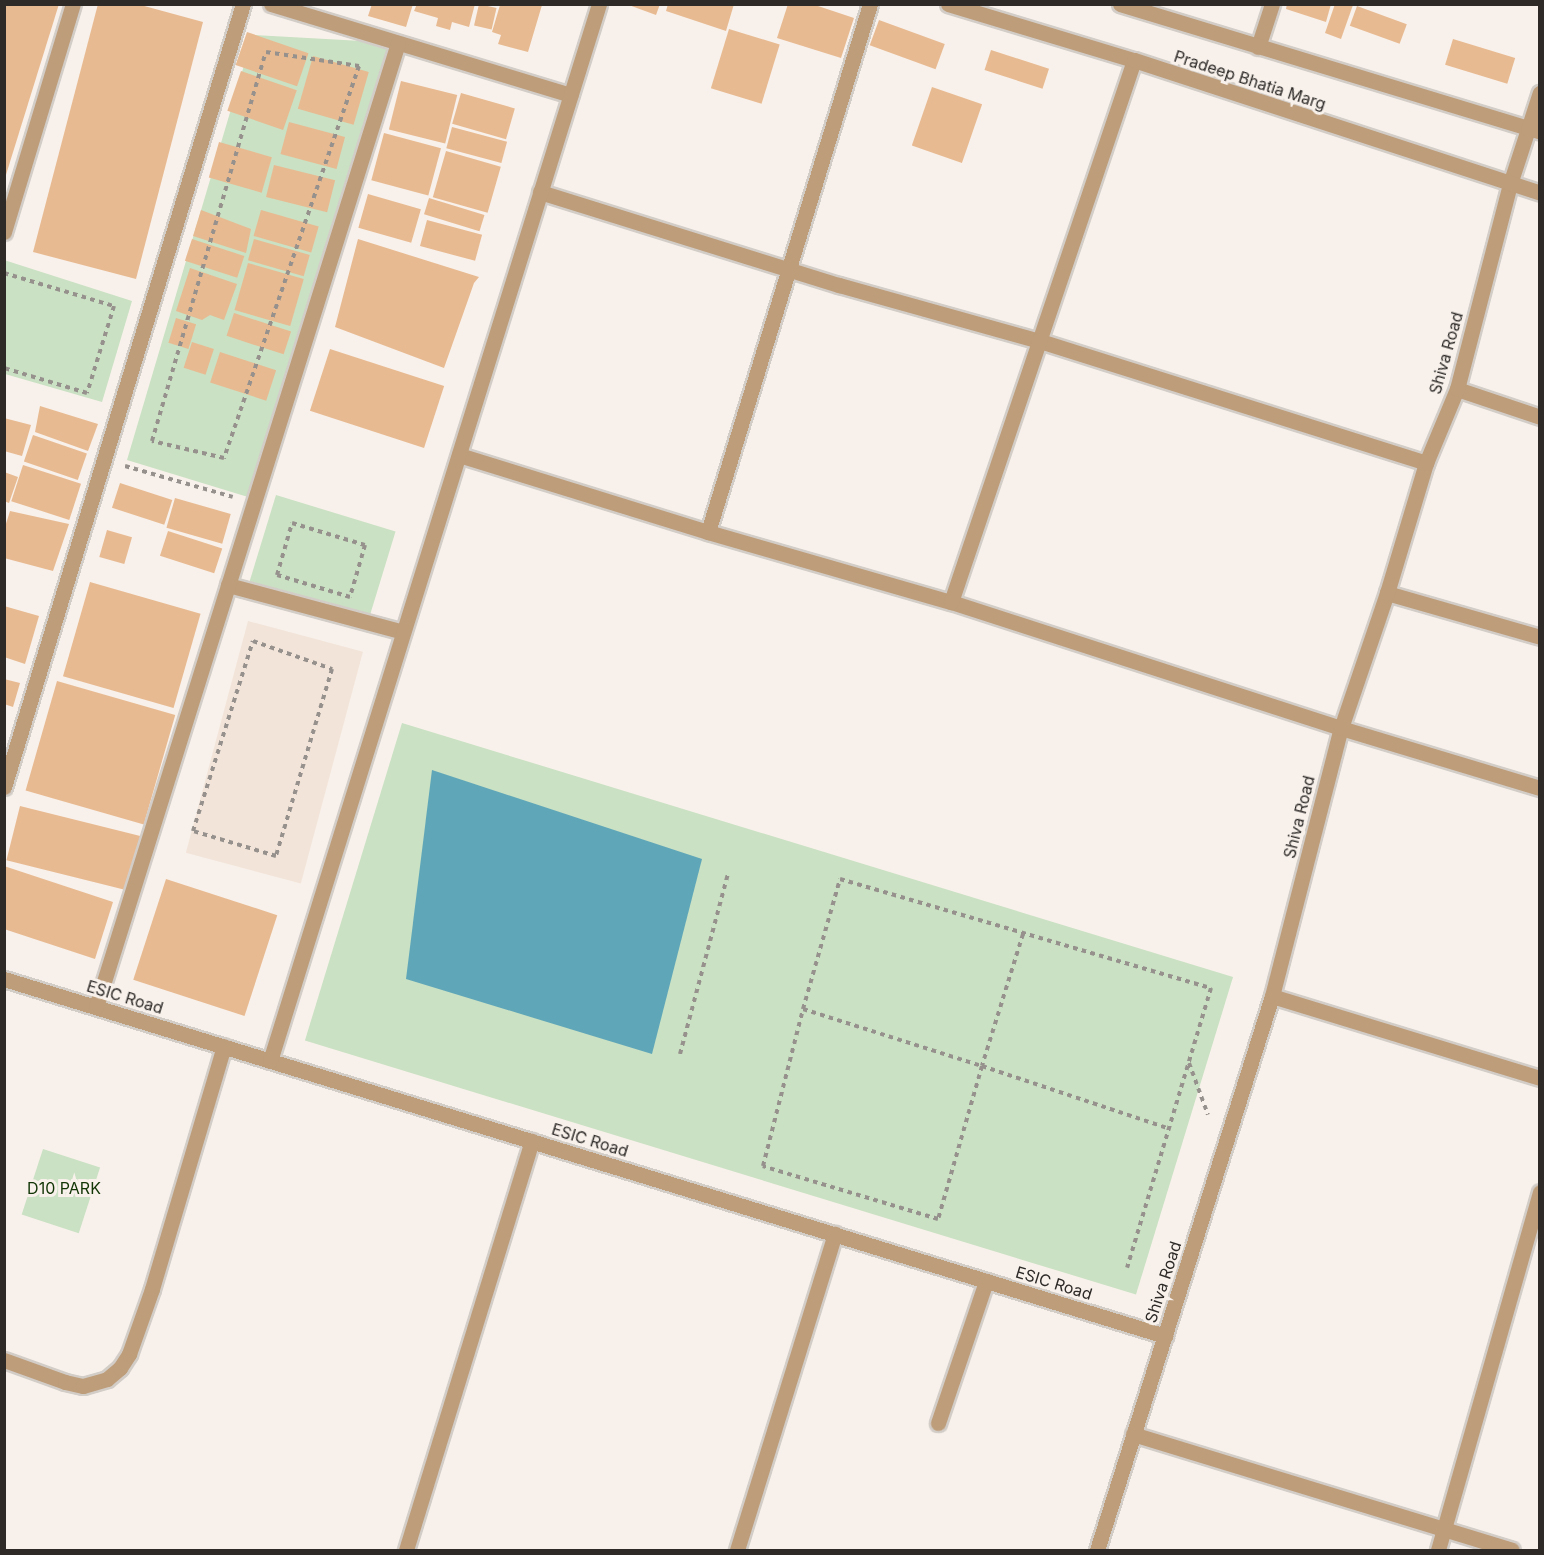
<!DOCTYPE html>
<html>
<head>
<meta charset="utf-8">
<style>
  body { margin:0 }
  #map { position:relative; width:1544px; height:1555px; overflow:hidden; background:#f8f1eb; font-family:Inter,sans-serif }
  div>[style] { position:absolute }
  .built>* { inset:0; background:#f2e4d9; transform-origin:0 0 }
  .green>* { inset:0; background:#cae1c3; transform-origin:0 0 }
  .water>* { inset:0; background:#5fa6b9 }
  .building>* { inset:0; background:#e8ba91; transform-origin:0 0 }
  .path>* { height:4px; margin-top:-2px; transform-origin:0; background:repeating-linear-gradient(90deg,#96918d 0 4.5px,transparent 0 9px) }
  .roads { filter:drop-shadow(2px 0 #d3cdc8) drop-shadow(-2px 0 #d3cdc8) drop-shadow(0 2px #d3cdc8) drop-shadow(0 -2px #d3cdc8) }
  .minor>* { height:15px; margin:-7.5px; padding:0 7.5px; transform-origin:7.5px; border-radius:7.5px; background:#bd9d7a }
  .tertiary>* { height:15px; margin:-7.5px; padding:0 7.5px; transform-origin:7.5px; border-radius:7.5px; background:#bd9d7a }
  span { translate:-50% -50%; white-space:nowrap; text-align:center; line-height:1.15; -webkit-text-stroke:6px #f8f1eb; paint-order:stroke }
  .street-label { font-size:16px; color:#2d2a28 }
  .park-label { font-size:16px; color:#113505 }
  .frame { position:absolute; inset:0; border:6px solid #2d2a28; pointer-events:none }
</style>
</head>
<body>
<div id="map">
  <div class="built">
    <i style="left:248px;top:621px;width:119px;height:240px;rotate:15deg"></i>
  </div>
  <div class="green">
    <i style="clip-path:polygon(253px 35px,398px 43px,248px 497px,127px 460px)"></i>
    <i style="clip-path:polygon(4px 260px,132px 301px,102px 402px,5px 374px)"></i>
    <i style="left:276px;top:495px;width:125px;height:103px;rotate:17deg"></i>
    <i style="left:402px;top:723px;width:869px;height:332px;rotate:17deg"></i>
    <i style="left:43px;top:1149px;width:60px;height:69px;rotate:18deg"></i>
  </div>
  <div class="water">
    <i style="clip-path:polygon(432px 770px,702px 859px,652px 1054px,406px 979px)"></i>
  </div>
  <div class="building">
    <i style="clip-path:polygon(4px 4px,59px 4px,5px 178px,4px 178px)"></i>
    <i style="clip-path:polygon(98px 4px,137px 4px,203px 22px,136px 279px,33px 252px)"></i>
    <i style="clip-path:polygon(372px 4px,413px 4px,406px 27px,368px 16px)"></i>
    <i style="clip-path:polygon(417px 4px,475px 4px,469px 27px,452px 22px,450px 30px,436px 26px,438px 18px,414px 11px)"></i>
    <i style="left:479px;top:4px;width:18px;height:22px;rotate:13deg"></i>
    <i style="clip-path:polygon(626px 4px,660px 4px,656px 15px)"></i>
    <i style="clip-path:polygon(668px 4px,734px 4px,726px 31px,666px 11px)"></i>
    <i style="clip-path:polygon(788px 4px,812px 4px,854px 18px,841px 58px,777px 38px)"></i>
    <i style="clip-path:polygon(1287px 4px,1331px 4px,1326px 22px,1286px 9px)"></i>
    <i style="clip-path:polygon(1335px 4px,1353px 5px,1341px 39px,1325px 33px)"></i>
    <i style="clip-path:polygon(500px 5px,542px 5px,528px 52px,498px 44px,501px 35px,492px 32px)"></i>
    <i style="left:1357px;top:6px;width:53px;height:21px;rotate:20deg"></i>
    <i style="left:879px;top:20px;width:70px;height:27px;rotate:20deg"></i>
    <i style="left:729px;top:29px;width:53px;height:62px;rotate:17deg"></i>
    <i style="left:247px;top:32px;width:65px;height:35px;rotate:19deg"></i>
    <i style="left:1453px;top:39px;width:65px;height:27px;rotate:17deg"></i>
    <i style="left:991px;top:50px;width:61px;height:21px;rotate:18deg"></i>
    <i style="left:313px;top:56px;width:58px;height:55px;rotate:16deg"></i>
    <i style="left:241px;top:71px;width:59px;height:42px;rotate:19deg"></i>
    <i style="left:401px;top:81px;width:58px;height:50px;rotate:14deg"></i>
    <i style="left:932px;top:87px;width:53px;height:62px;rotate:19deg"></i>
    <i style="left:461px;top:93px;width:56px;height:32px;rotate:16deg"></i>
    <i style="left:289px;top:122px;width:58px;height:33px;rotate:15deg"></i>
    <i style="left:452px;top:127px;width:57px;height:22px;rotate:15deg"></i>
    <i style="left:384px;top:133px;width:59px;height:49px;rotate:15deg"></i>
    <i style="left:219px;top:142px;width:55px;height:37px;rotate:16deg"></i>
    <i style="left:446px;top:151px;width:57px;height:48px;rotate:16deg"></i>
    <i style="left:274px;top:165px;width:63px;height:33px;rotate:14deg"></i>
    <i style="left:368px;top:194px;width:55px;height:35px;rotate:16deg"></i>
    <i style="left:429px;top:198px;width:58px;height:17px;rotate:17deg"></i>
    <i style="clip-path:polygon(201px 210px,251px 229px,246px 253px,193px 236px)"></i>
    <i style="left:261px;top:210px;width:60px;height:27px;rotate:16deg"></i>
    <i style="left:427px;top:220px;width:57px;height:27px;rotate:15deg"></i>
    <i style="left:192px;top:239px;width:55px;height:23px;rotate:18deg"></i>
    <i style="left:254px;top:239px;width:58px;height:22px;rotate:16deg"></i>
    <i style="clip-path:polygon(358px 239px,479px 277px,474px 283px,444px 368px,335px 327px)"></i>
    <i style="left:248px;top:263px;width:58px;height:49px;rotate:16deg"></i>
    <i style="clip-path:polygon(190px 268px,237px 284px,224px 320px,210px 315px,202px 320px,176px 311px)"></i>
    <i style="left:234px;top:313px;width:60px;height:24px;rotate:18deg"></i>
    <i style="left:176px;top:318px;width:21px;height:26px;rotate:17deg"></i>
    <i style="left:192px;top:342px;width:23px;height:27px;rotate:18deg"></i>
    <i style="left:330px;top:349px;width:120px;height:65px;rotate:18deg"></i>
    <i style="left:220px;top:352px;width:59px;height:32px;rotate:18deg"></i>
    <i style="clip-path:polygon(40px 406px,98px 424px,88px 451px,35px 432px)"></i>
    <i style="clip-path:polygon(4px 418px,31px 425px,22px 456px,4px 451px)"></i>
    <i style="left:33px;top:435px;width:57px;height:28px;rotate:19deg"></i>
    <i style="left:23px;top:465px;width:61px;height:38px;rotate:18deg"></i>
    <i style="clip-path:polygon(4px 472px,18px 477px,9px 503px,4px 501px)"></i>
    <i style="left:120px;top:483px;width:55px;height:26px;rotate:18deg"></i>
    <i style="left:175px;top:498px;width:58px;height:31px;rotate:16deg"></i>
    <i style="clip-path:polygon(10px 511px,69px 524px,53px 571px,4px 558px,4px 530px)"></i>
    <i style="left:107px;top:530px;width:26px;height:28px;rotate:16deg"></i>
    <i style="left:168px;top:531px;width:57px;height:26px;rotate:18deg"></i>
    <i style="left:90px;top:582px;width:115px;height:98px;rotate:16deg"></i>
    <i style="clip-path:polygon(4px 606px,39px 616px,25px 664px,4px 657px)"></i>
    <i style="clip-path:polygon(4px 679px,20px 683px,13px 707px,4px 704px)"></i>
    <i style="left:57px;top:681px;width:123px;height:114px;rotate:16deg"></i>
    <i style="left:20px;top:806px;width:125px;height:56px;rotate:14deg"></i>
    <i style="clip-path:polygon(4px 866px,113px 902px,95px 959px,4px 929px)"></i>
    <i style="left:166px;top:879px;width:117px;height:106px;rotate:18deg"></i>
  </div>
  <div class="path">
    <i style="left:266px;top:52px;width:94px;rotate:8.6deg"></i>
    <i style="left:359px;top:66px;width:415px;rotate:109deg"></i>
    <i style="left:224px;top:458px;width:74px;rotate:-166.7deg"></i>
    <i style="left:152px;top:441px;width:405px;rotate:-73.7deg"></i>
    <i style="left:4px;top:273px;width:115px;rotate:16.7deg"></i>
    <i style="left:114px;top:306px;width:91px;rotate:107.2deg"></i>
    <i style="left:87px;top:393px;width:87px;rotate:-163.2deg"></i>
    <i style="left:125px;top:466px;width:112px;rotate:16deg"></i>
    <i style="left:292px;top:523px;width:76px;rotate:16.8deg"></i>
    <i style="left:365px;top:545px;width:54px;rotate:106.1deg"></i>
    <i style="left:350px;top:597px;width:76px;rotate:-163.2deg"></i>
    <i style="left:277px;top:575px;width:54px;rotate:-73.9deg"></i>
    <i style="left:253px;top:641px;width:84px;rotate:19.5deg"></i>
    <i style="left:332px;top:669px;width:195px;rotate:106.7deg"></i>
    <i style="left:276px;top:856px;width:87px;rotate:-163.2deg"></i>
    <i style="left:193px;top:831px;width:199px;rotate:-72.5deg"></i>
    <i style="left:1023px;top:934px;width:138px;rotate:107.3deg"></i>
    <i style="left:982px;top:1066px;width:159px;rotate:106deg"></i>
    <i style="left:938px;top:1219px;width:183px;rotate:-163.2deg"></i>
    <i style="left:763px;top:1166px;width:162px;rotate:-75.7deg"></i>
    <i style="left:803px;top:1009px;width:188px;rotate:17.7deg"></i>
    <i style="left:982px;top:1066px;width:198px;rotate:18.5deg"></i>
    <i style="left:803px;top:1009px;width:135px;rotate:-74.1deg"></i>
    <i style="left:840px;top:879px;width:387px;rotate:16.4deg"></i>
    <i style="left:1211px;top:988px;width:292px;rotate:106.7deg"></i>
    <i style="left:680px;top:1054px;width:187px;rotate:-75.1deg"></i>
    <i style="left:1189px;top:1063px;width:55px;rotate:69.9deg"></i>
  </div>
  <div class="roads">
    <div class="minor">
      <i style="left:271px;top:4px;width:313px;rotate:16.9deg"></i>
      <i style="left:1258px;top:47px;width:45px;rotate:-72deg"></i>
      <i style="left:540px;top:192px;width:313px;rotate:17.3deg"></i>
      <i style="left:839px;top:285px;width:209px;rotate:15.6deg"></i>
      <i style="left:1040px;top:341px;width:405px;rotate:17.5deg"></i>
      <i style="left:4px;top:232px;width:238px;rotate:-73.2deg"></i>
      <i style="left:1457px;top:389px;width:88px;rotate:18.6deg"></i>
      <i style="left:459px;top:455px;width:261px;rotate:17.2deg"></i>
      <i style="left:708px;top:532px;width:253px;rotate:16.1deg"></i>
      <i style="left:951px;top:602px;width:410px;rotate:17.9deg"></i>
      <i style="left:1341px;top:728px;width:208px;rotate:16.8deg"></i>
      <i style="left:708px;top:532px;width:552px;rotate:-72.94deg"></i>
      <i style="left:228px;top:585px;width:181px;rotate:15deg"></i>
      <i style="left:1387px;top:593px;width:159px;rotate:16deg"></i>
      <i style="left:951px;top:602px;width:572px;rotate:-71.34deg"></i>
      <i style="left:4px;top:787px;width:819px;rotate:-73.03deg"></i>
      <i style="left:4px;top:979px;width:1215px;rotate:17.09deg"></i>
      <i style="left:1272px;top:996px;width:280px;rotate:17deg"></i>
      <i style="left:96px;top:1007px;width:1010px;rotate:-72.61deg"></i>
      <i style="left:270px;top:1061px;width:1107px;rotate:-72.71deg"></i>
      <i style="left:4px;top:1360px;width:65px;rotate:19.8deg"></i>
      <i style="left:65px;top:1382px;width:18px;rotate:13deg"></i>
      <i style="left:83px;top:1386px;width:25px;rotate:-16deg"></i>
      <i style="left:107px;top:1379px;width:17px;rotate:-40deg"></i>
      <i style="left:120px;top:1368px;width:17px;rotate:-57deg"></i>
      <i style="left:129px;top:1354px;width:69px;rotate:-70.5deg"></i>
      <i style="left:152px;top:1289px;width:253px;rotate:-73.5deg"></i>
      <i style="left:938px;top:1423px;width:150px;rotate:-71.3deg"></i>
      <i style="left:1133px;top:1434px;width:396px;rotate:17deg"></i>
      <i style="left:406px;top:1550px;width:428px;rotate:-72.9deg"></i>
      <i style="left:737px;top:1550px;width:331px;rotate:-72.8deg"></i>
      <i style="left:1097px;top:1550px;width:581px;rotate:-72.47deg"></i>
      <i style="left:1272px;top:996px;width:277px;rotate:-75.6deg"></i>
      <i style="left:1341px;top:728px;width:143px;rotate:-71.2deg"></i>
      <i style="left:1387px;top:593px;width:136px;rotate:-73.3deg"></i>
      <i style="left:1426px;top:463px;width:80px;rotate:-67.3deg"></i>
      <i style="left:1457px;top:389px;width:212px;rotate:-75.5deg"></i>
      <i style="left:1510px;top:184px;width:58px;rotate:-71.9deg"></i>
      <i style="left:1438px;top:1550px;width:372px;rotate:-74.1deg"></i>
    </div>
    <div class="tertiary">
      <i style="left:948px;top:4px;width:194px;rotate:16.8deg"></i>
      <i style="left:1134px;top:60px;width:427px;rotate:18.1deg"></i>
      <i style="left:1120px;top:4px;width:439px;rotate:16.9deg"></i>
      <i style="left:1528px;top:129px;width:38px;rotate:-72deg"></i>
    </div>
  </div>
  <div class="street-label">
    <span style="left:1250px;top:80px;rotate:18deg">Pradeep Bhatia Marg</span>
    <span style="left:1446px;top:353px;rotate:-74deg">Shiva Road</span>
    <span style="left:1299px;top:817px;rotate:-76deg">Shiva Road</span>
    <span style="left:125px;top:997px;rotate:17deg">ESIC Road</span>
    <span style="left:590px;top:1140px;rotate:17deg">ESIC Road</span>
    <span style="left:1163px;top:1282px;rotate:-72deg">Shiva Road</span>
    <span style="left:1054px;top:1283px;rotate:17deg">ESIC Road</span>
  </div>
  <div class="park-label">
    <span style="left:64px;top:1188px">D10 PARK</span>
  </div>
  <div class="frame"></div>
</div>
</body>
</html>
